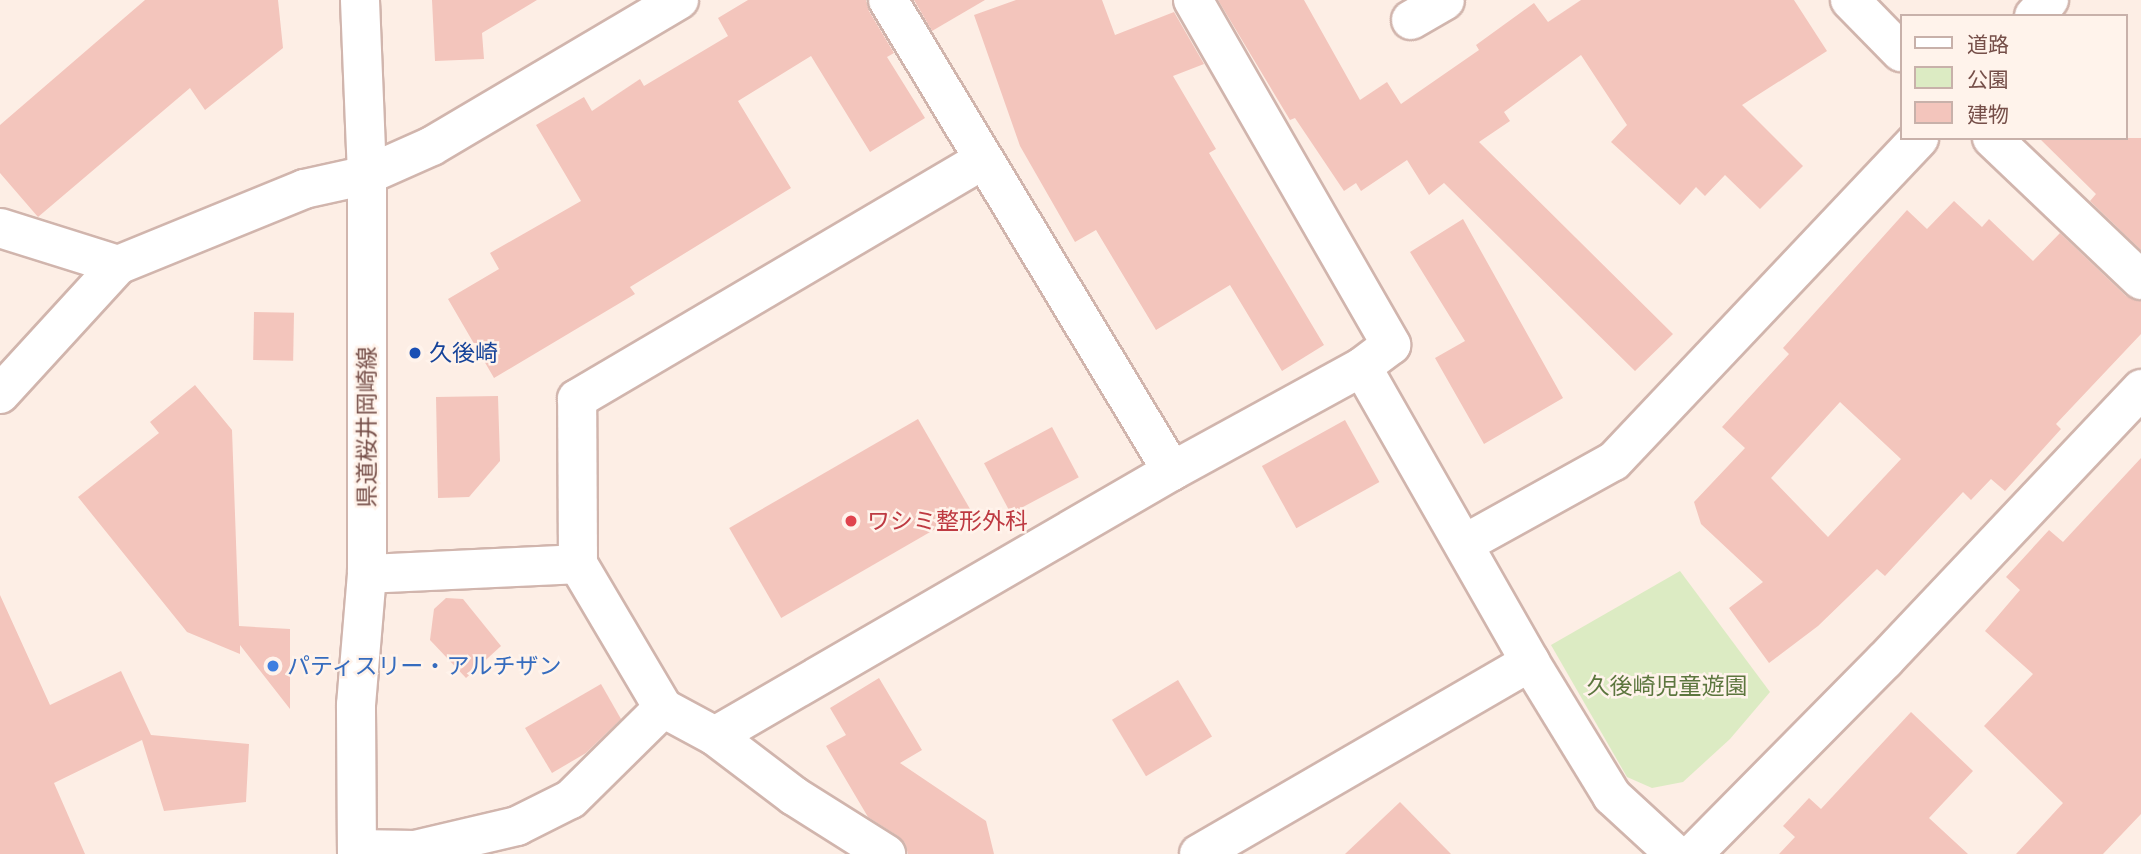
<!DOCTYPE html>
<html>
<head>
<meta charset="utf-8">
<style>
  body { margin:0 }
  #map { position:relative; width:2141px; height:854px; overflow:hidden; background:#fdeee5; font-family:Helvetica,"Noto Sans JP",sans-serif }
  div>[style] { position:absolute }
  .green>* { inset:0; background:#dcebc3 }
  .building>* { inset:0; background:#f3c5bc; transform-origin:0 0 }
  .roads { filter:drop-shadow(2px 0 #d1b5ad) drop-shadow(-2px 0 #d1b5ad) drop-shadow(0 2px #d1b5ad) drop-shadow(0 -2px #d1b5ad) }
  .street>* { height:38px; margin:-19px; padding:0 19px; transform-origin:19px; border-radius:19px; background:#fff }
  .secondary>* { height:38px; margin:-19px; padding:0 19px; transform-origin:19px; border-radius:19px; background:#fff }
  .dots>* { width:19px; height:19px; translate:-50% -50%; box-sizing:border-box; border:4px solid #fff3eb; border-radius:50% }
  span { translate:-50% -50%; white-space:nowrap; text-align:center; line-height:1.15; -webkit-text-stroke:5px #fff3eb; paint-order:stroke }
  .transit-label { font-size:23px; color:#164399 }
  .left { translate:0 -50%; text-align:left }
  .street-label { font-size:23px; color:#764f49 }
  .health-label { font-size:23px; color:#be3a42 }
  .shop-label { font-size:23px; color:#366cbe }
  .park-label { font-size:23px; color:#5c763e }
  .legend { position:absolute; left:1900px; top:14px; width:228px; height:126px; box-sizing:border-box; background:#fff3eb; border:2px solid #c8b1aa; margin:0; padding:9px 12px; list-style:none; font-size:21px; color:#764f49 }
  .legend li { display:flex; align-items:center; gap:14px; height:35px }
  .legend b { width:35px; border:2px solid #c8b1aa }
</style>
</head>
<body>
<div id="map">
  <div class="green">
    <i style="clip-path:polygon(1680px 571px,1770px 692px,1730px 739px,1683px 782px,1652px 788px,1627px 777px,1551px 645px)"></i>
  </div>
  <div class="building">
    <i style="clip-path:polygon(145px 0,278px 0,283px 48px,205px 110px,190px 88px,38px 217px,0 173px,0 125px)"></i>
    <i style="clip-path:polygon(432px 0,537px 0,482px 33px,484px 59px,435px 61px)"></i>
    <i style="clip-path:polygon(748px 0,866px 0,869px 11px,894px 53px,887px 57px,925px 118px,870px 152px,811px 56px,738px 101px,791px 188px,630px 287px,635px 294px,494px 378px,448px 299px,499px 269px,490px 253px,581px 201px,536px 125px,584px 97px,592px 111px,640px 79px,644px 86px,728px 36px,718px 18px)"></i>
    <i style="clip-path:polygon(914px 0,985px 0,932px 31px)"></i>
    <i style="clip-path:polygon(1016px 0,1102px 0,1115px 35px,1174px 12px,1204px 64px,1173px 76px,1216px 149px,1209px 153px,1324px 345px,1282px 371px,1230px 285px,1156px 330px,1096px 230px,1075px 242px,1020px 146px,974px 15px)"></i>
    <i style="clip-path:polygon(1218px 0,1304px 0,1360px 100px,1387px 82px,1401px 104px,1479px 50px,1476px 45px,1534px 3px,1548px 22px,1581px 0,1794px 0,1827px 51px,1742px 105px,1803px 166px,1760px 209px,1725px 175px,1705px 196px,1696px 187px,1680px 205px,1611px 142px,1627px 125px,1581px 55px,1504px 112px,1510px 121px,1479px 142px,1673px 334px,1635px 371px,1444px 183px,1429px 195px,1407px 160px,1361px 191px,1356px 183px,1344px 191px,1295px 118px,1290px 120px)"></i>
    <i style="clip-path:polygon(2039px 138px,2141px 138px,2141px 250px,2090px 201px,2096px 194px)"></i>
    <i style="clip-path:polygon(evenodd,1954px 201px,1982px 227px,1989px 219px,2033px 261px,2060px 233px,2126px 296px,2141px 301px,2141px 334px,2056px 424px,2061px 429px,2005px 491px,1991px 479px,1971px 500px,1963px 492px,1885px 576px,1877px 569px,1818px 626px,1769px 663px,1729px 608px,1763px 582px,1701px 524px,1694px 502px,1745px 448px,1722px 427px,1789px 354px,1783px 348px,1907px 210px,1927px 229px,1954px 201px,1840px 402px,1901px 459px,1828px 537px,1771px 478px,1840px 402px)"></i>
    <i style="clip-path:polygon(1463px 219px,1563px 398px,1484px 444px,1435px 358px,1465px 341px,1410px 252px)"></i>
    <i style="left:254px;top:312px;width:40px;height:48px;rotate:1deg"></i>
    <i style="clip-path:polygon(195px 385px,232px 430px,239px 626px,290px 629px,290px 709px,240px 645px,240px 654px,187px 632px,78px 497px,159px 433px,150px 422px)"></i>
    <i style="clip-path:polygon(498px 396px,500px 461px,469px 497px,438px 498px,436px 397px)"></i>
    <i style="left:918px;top:419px;width:104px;height:218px;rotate:60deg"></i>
    <i style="left:1345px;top:420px;width:71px;height:95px;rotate:61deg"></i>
    <i style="left:1052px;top:427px;width:57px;height:77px;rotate:62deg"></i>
    <i style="clip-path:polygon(2141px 458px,2141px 814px,2103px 854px,2016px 854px,2063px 803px,1984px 726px,2033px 674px,1985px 631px,2020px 590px,2006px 577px,2049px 530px,2063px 542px)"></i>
    <i style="clip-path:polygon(0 595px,50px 705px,121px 671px,151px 735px,249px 744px,246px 802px,164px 811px,142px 740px,54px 783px,85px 854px,0 854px)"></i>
    <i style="clip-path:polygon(446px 598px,463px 599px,501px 646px,466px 678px,430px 640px,434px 609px)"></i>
    <i style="clip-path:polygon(879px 678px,922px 750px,900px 763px,986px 821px,994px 854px,908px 854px,905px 843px,898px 836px,868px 817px,826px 746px,846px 735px,830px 708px)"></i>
    <i style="left:1178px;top:680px;width:66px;height:77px;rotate:59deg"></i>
    <i style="clip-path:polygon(601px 684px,621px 719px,586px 753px,552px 773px,525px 728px)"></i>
    <i style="clip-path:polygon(1911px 712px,1973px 771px,1929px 818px,1968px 854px,1779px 854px,1795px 837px,1783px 826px,1809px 798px,1821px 809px)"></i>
    <i style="clip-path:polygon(1400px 802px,1451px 854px,1345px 854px)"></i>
  </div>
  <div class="roads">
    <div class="street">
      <i style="left:1193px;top:0;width:398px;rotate:60.1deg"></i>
      <i style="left:1391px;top:345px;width:36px;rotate:143deg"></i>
      <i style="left:1362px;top:367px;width:339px;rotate:60.3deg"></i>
      <i style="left:1530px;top:662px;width:157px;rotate:58.5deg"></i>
      <i style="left:1612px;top:796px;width:86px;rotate:42.6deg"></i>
      <i style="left:1850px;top:0;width:73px;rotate:45.6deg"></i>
      <i style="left:2034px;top:16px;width:22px;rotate:-47deg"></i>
      <i style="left:1411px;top:20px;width:39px;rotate:-30deg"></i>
      <i style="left:1992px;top:138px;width:206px;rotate:43.6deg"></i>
      <i style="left:0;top:228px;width:124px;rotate:17.4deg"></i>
      <i style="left:0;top:394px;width:175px;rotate:-47.5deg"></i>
      <i style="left:118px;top:265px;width:201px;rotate:-22.2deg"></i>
      <i style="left:304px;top:189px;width:65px;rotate:-12.5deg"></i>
      <i style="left:367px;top:175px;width:71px;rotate:-24deg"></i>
      <i style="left:432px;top:146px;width:287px;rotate:-30.6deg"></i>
      <i style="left:1172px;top:471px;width:217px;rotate:-28.7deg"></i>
      <i style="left:1464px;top:544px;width:171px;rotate:-29deg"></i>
      <i style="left:1614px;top:461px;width:444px;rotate:-46.6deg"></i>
      <i style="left:578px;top:564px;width:165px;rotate:-90.3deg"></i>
      <i style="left:577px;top:399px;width:470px;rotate:-30.5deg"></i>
      <i style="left:367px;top:574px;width:211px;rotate:-2.7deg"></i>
      <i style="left:578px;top:564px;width:167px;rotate:59.4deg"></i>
      <i style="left:663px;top:708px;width:59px;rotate:28.3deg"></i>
      <i style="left:715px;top:736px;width:528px;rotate:-30.11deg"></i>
      <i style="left:1172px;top:471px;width:550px;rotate:-121.09deg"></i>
      <i style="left:715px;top:736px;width:99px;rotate:37.2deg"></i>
      <i style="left:794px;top:796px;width:109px;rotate:32.2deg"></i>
      <i style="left:357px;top:849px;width:58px;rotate:1deg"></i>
      <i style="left:415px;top:850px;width:105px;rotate:-13.2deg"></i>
      <i style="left:517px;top:826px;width:60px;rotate:-26.6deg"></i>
      <i style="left:571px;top:799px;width:129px;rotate:-44.7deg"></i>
      <i style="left:1199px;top:854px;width:383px;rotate:-30.1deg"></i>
      <i style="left:1693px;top:854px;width:273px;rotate:-45.3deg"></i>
      <i style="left:1885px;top:660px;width:373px;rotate:-46.6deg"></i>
    </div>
    <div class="secondary">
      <i style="left:357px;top:854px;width:149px;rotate:-90.4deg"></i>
      <i style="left:356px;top:705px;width:131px;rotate:-85.2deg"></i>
      <i style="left:367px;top:574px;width:399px;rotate:-90deg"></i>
      <i style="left:367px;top:175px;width:175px;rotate:-92.3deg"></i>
    </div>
  </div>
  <div class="dots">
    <i style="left:415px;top:353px;background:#1a4fb4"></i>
    <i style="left:851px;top:521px;background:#e0444e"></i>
    <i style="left:273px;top:666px;background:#3f7fe0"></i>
  </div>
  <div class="transit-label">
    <span class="left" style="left:429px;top:353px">久後崎</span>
  </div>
  <div class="street-label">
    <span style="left:367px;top:427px;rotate:-90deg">県道桜井岡崎線</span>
  </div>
  <div class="health-label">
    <span class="left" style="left:867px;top:521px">ワシミ整形外科</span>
  </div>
  <div class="shop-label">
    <span class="left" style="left:287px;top:666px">パティスリー・アルチザン</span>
  </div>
  <div class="park-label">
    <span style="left:1667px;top:686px">久後崎児童遊園</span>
  </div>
  <ul class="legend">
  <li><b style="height:9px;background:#fff"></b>道路</li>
  <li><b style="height:19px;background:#dcebc3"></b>公園</li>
  <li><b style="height:19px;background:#f3c5bc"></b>建物</li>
  </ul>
</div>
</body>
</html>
